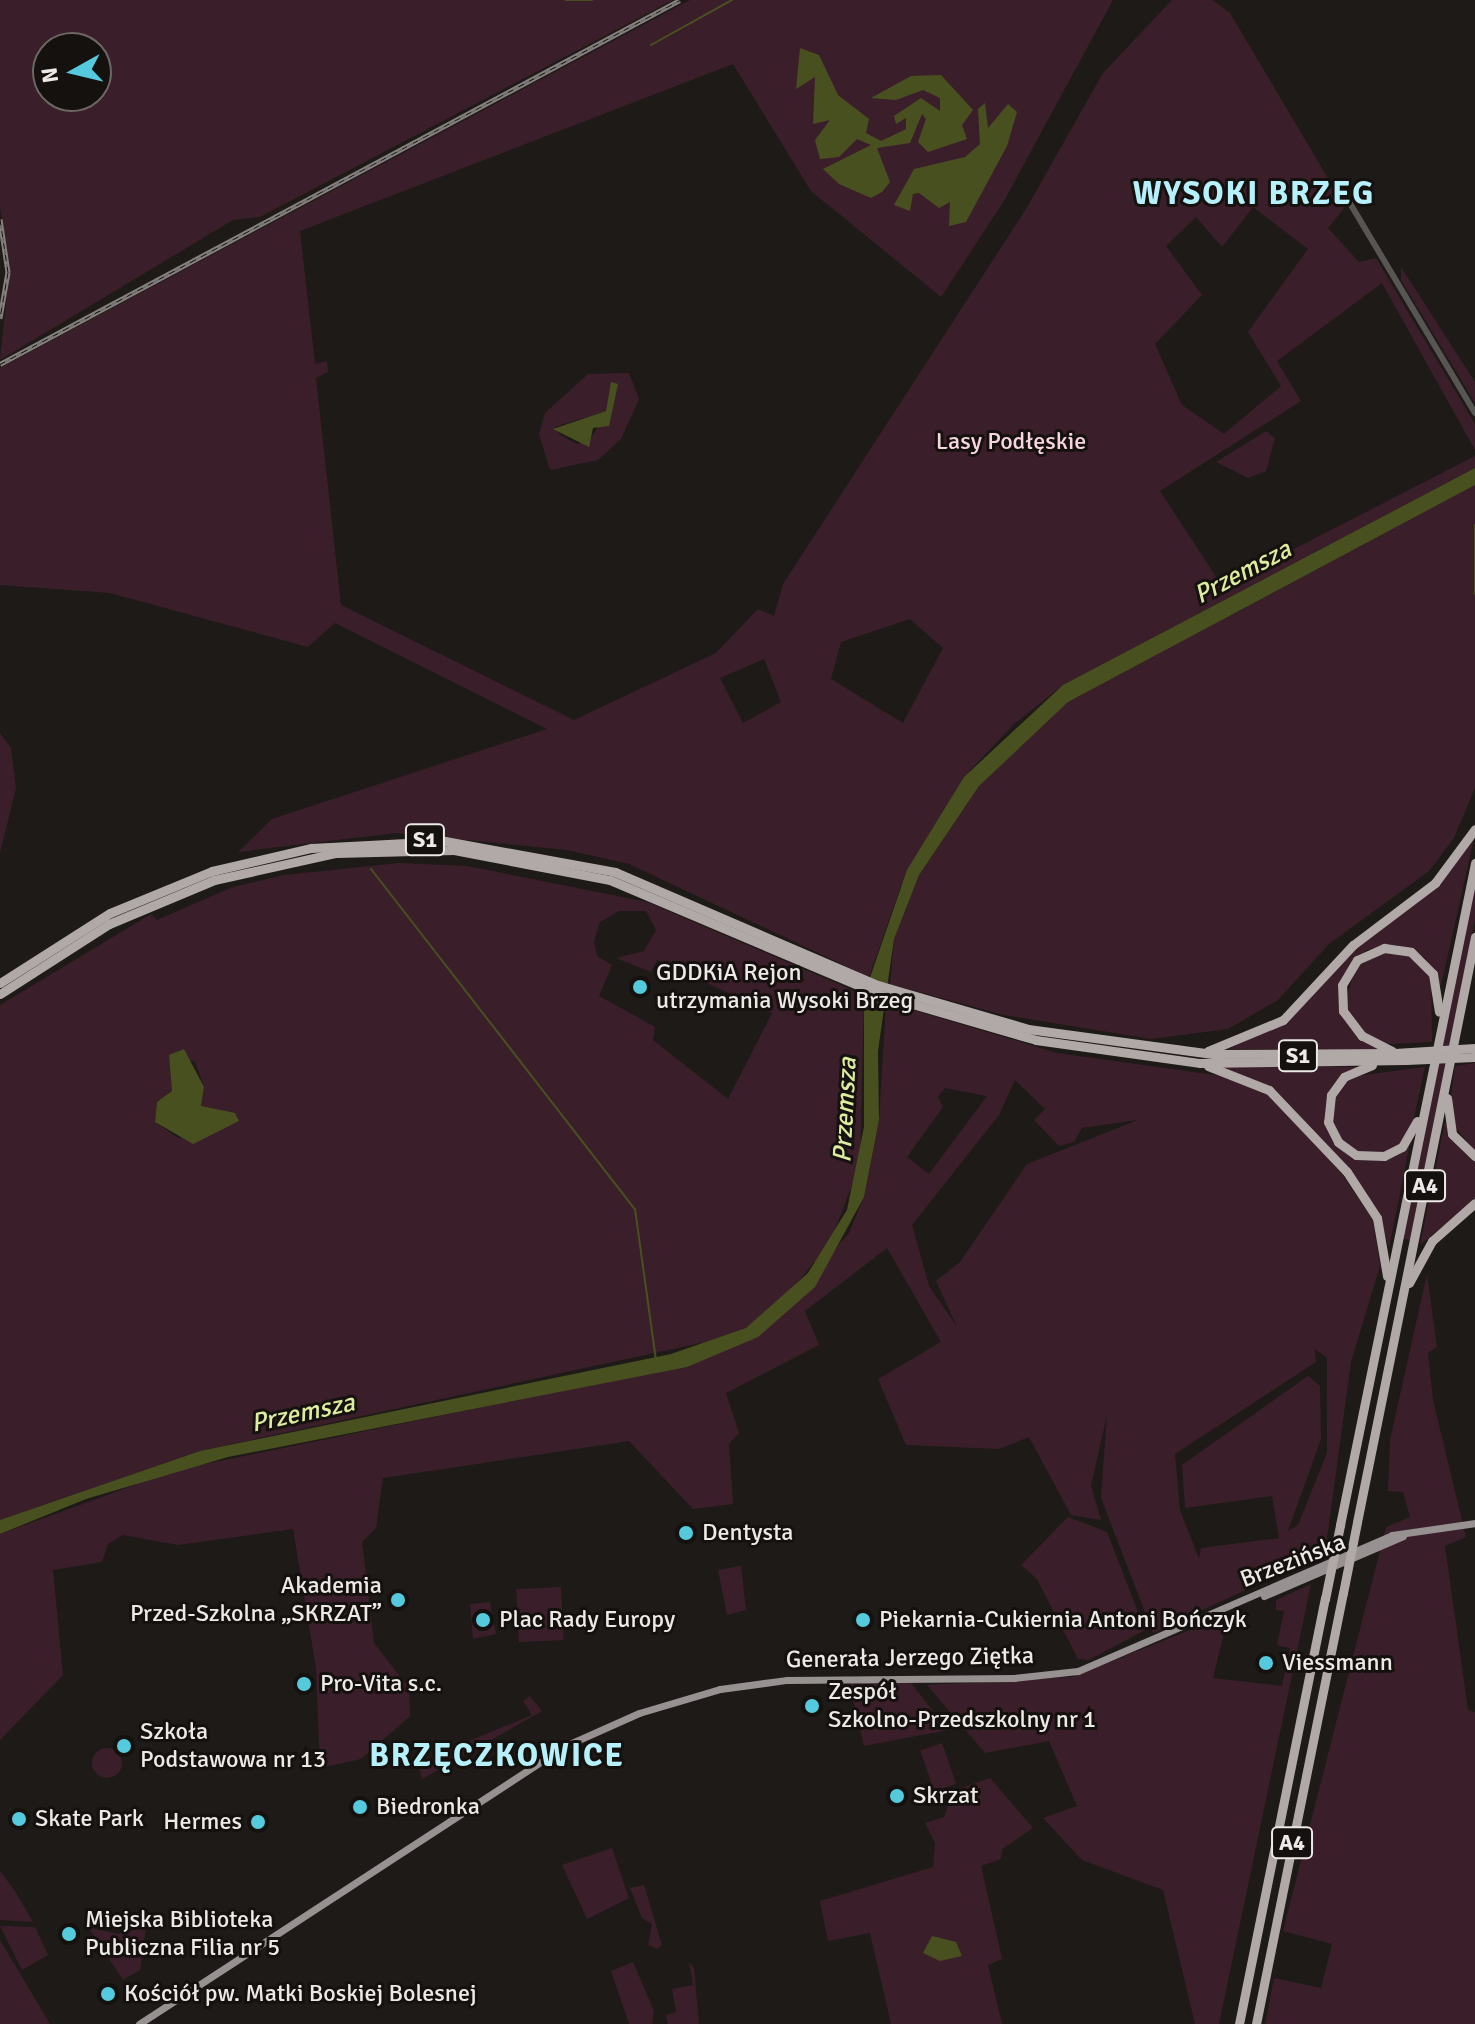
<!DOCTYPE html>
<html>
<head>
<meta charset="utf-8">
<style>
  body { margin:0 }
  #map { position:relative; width:1475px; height:2024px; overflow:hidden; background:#1e1a17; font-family:Signika,sans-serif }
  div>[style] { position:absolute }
  .green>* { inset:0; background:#3a1f2a; transform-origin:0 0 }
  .round { border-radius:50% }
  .water>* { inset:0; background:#495020 }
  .stream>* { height:2px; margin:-1px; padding:0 1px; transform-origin:1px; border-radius:1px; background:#495020 }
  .minor>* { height:6px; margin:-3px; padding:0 3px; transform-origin:3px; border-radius:3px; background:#585655 }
  .major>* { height:7px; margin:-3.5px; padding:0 3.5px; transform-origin:3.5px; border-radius:3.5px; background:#979191 }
  .highway>* { height:9px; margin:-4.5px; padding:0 4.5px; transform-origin:4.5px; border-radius:4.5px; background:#b0a9a8 }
  .rail>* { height:5px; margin-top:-2.5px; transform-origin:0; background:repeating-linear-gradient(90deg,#15110e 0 6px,#85817f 0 12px); box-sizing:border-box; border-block:2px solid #85817f }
  .highway-bridge>* { height:9px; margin:-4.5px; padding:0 4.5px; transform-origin:4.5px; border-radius:4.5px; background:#b0a9a8 }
  .dots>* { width:22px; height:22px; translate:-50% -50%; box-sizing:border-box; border:4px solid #15110e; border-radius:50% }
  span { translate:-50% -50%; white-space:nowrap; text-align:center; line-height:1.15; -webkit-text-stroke:6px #15110e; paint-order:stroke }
  .shield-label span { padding:2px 6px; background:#15110e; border:2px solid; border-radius:6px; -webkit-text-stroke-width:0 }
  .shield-label { font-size:22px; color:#ece9e8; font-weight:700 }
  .park-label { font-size:24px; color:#f6d5e1 }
  .poi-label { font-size:24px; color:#ece9e8 }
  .left { translate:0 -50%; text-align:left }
  .right { translate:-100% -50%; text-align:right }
  .street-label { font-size:24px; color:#ece9e8 }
  .water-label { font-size:26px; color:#deec9f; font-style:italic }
  .district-label { font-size:32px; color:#b6f0fa; font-weight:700; letter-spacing:2px }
  .north { position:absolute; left:32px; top:32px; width:80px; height:80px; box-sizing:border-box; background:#15110e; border:2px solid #6b6765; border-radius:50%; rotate:262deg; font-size:22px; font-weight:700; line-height:32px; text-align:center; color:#ece9e8 }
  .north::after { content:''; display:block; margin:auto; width:28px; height:36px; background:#54cadc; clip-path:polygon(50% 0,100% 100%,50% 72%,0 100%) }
</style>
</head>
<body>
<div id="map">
  <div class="green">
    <i style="clip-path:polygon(evenodd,0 0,673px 0,260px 217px,233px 220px,0 360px,10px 264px,0 208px,0 0,48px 48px,96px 48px,96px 96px,48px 96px,48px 48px)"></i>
    <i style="clip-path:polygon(evenodd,690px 0,1113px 0,1004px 201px,941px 297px,811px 191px,733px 64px,300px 231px,315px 364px,327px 361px,328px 372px,316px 378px,341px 605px,574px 720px,716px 653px,758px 609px,774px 616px,783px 584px,1026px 209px,1103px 73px,1172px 0,1212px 0,1230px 13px,1345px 207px,1328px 228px,1359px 262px,1376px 258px,1475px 424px,1475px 450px,1382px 283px,1277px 361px,1301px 401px,1160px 491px,1222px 586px,1475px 456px,1475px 468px,1063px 685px,1014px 724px,964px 777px,901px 886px,869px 977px,629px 864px,567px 850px,396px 833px,238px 852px,272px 819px,547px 729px,335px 623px,308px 647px,110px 593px,0 585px,0 368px,690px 0,1253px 207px,1308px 249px,1248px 332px,1281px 386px,1224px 434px,1182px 405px,1155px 344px,1202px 295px,1166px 246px,1196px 217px,1222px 247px,1253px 207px,690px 0,910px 619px,943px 648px,903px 723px,831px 679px,841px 642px,910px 619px,690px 0,764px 659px,781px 702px,743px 723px,720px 678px,764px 659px)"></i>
    <i style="clip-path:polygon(1401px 267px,1475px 382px,1475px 403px,1401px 280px)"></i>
    <i style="clip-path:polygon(evenodd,629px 373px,639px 399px,621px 439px,598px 460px,550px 470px,539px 434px,545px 413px,588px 374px,629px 373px,611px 383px,612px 405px,589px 441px,577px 444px,560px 435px,555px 427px,606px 411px,611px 383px)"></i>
    <i style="clip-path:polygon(1266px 431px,1275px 438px,1266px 471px,1248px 478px,1216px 462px)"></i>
    <i style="clip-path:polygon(1475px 485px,1475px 788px,1454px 838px,1429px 871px,1329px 944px,1278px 1000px,1228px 1029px,1151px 1039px,1004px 1015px,890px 984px,894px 939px,919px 875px,979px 786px,1026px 737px,1068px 702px)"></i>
    <i style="clip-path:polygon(0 733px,11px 748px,16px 788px,0 853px)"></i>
    <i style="clip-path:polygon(1474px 838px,1441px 986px,1425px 958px,1397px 945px,1367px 950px,1343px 975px,1348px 1024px,1390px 1050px,1229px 1049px,1285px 1021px,1354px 947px,1445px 876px)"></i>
    <i style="clip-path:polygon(evenodd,399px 863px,467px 866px,647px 902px,864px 995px,860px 1164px,830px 1243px,782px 1301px,746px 1328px,715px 1340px,200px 1451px,0 1520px,0 1005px,151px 914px,157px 920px,233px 887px,284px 875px,399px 863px,619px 911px,646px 911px,656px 930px,644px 951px,616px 958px,651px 972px,657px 960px,772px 1013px,728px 1099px,653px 1040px,655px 1027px,599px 996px,612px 965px,597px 956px,594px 941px,600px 922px,619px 911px,399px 863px,169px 1055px,195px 1062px,204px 1087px,201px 1107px,237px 1118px,201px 1136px,178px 1138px,155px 1122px,157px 1102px,172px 1091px,169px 1055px)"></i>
    <i style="clip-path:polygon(1475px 883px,1475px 920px,1410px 1240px,1402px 1238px)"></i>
    <i style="clip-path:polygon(1380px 951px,1405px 953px,1431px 975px,1432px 1042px,1386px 1044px,1365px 1034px,1344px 1005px,1357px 963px)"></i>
    <i style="clip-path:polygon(evenodd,886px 1002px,1057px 1053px,1237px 1078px,1276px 1100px,1339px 1170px,1373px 1220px,1380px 1266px,1351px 1362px,1325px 1553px,1153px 1633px,1101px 1498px,1107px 1415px,1091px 1486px,1101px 1520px,1071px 1515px,1029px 1437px,999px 1449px,906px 1445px,878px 1379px,941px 1342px,887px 1248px,805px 1311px,819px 1345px,726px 1393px,739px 1433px,729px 1444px,733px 1504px,693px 1509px,629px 1441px,383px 1478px,376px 1528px,362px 1542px,374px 1643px,409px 1688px,410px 1716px,361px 1759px,320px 1768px,316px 1668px,293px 1529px,178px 1545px,123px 1535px,108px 1544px,102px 1562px,53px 1570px,63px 1675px,0 1740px,0 1534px,176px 1470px,605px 1382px,757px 1337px,849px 1233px,864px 1197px,879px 1120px,886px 1002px,1015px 1080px,1045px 1109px,1034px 1120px,1059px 1146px,1074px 1142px,1082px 1128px,1138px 1120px,1027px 1164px,960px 1262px,936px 1281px,957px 1327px,929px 1286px,912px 1225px,999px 1115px,1015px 1080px,886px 1002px,945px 1088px,987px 1096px,929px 1174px,907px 1157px,943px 1107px,938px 1097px,945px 1088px,886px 1002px,1315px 1349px,1327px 1358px,1327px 1453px,1298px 1525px,1288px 1531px,1321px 1439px,1320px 1386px,1308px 1376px,1182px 1465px,1185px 1508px,1272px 1496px,1279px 1538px,1201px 1548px,1199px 1559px,1180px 1510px,1175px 1454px,1316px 1362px,1315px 1349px)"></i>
    <i style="clip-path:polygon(1475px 1063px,1475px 1152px,1452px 1123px,1451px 1097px,1455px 1066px)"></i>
    <i style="clip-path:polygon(1217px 1065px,1362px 1067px,1326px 1099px,1325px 1120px,1359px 1160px,1383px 1159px,1410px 1143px,1389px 1248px,1381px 1220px,1294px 1109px,1264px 1084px)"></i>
    <i style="clip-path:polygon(1425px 1067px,1411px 1131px,1392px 1152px,1353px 1153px,1332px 1131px,1331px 1100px,1348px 1077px)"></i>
    <i style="clip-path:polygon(1445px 1122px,1475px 1160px,1475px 1200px,1420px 1245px)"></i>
    <i style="clip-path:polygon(1427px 1274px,1437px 1347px,1428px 1353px,1433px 1400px,1466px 1537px,1445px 1546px,1468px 1710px,1475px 1712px,1475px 2024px,1265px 2024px,1274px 1978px,1321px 1988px,1332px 1944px,1283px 1931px,1386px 1527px,1410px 1517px,1403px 1492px,1388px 1491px,1390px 1440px)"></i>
    <i style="clip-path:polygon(1068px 1517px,1107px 1532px,1145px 1630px,1089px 1660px,1078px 1659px,1037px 1579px,1021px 1565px)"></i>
    <i style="clip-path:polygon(741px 1566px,746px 1610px,727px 1615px,718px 1570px)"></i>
    <i style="clip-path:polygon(1311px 1584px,1219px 2024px,1195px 2024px,1163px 1890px,1082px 1860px,1043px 1818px,1077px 1806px,1049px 1741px,985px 1753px,927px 1685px,1072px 1677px,1218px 1619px,1226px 1625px,1213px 1678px,1282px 1686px,1290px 1648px,1277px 1645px,1284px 1611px,1276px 1610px,1276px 1600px)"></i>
    <i style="left:561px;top:1587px;width:53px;height:45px;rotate:87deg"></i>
    <i style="clip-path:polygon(490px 1602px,496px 1634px,473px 1639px,470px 1604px)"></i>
    <i style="clip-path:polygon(907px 1678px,948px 1730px,864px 1746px,849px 1683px)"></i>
    <i style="clip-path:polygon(530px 1696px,542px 1711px,422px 1779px,418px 1762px,532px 1715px,523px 1701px)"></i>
    <i style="left:942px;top:1743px;width:43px;height:23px;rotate:71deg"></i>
    <i class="round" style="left:92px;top:1748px;width:30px;height:30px"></i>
    <i style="clip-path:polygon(990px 1778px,1033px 1828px,1002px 1849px,1001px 1859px,981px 1866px,1002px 1959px,988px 1965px,1002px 2024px,891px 2024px,870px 1933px,828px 1941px,820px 1901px,933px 1867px,935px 1843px,925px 1823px,944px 1817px,953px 1791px)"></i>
    <i style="clip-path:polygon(612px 1848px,629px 1898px,587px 1919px,562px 1865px)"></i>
    <i style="clip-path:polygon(0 1871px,15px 1891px,33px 1922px,0 1920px)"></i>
    <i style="clip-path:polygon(644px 1885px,662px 1945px,657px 1949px,648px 1945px,652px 1924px,642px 1918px,630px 1888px)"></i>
    <i style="clip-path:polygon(0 1926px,35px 1927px,48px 1955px,22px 1970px)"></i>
    <i style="clip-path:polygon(88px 1927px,118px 1934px,146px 1927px,140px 1970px,123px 1980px)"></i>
    <i style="clip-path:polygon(0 1940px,50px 2024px,0 2024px)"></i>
    <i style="clip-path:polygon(633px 1962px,654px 2011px,652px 2024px,629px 2024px,611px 1971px)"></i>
    <i style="clip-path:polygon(689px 1962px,694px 1968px,699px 2024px,668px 2024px,666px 2015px,676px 2012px,672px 1989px,693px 1985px)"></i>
  </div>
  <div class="water">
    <i style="clip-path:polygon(800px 48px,819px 55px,838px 95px,869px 119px,866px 133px,881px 141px,906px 129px,906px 118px,896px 124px,894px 116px,921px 98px,940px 111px,940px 98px,923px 90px,896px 100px,871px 98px,911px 76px,941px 75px,973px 110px,962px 125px,967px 139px,928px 152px,918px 142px,926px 119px,922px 114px,910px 143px,877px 148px,890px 182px,882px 192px,871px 198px,839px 184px,823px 169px,871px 145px,857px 139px,839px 157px,820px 159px,815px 140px,830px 120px,813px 124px,815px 77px,796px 89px)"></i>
    <i style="clip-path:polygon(985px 103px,988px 128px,1008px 104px,1017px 112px,1007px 146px,966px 222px,949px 226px,950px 202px,939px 208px,919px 193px,913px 194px,910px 211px,894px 205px,914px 169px,965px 157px,980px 144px,978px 109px)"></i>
    <i style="clip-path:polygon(611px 382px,618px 384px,609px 426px,593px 428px,589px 447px,553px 429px,606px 411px)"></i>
    <i style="clip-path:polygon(1475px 468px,1475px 485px,1068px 702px,979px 786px,919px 875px,894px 939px,878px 1051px,879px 1120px,864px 1197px,815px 1287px,758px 1337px,687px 1367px,228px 1457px,86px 1499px,0 1534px,0 1520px,200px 1451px,671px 1354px,746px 1328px,808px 1273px,847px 1210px,864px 1127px,864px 995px,907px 870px,964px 777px,1063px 685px)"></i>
    <i style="clip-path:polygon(184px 1049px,204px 1087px,201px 1106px,235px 1113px,239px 1121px,193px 1144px,155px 1122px,157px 1102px,172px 1091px,169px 1055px)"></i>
    <i style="clip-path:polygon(932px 1936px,956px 1942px,962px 1956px,940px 1961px,923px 1953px)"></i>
  </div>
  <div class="stream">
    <i style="left:566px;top:0;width:26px"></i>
    <i style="left:651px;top:45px;width:93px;rotate:-29.1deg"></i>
    <i style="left:1475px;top:525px;width:69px;rotate:90deg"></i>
    <i style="left:371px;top:869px;width:430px;rotate:52.2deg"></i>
    <i style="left:635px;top:1209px;width:152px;rotate:82.1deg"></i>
  </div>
  <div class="minor">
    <i style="left:1348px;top:200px;width:248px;rotate:59.2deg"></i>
  </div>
  <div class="major">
    <i style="left:1264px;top:1596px;width:151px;rotate:-23.3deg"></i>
    <i style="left:139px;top:2024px;width:509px;rotate:-33.13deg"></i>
    <i style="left:565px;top:1746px;width:81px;rotate:-24deg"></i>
    <i style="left:639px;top:1713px;width:84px;rotate:-16.5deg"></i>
    <i style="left:720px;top:1689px;width:68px;rotate:-7.7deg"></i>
    <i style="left:787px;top:1680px;width:227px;rotate:-0.5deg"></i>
    <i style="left:1014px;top:1678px;width:64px;rotate:-6.2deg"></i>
    <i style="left:1078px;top:1671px;width:342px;rotate:-23.4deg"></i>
    <i style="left:1392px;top:1535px;width:84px;rotate:-8.2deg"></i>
  </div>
  <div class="highway">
    <i style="left:0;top:983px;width:130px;rotate:-32.5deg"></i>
    <i style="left:110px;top:913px;width:110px;rotate:-22.4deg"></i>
    <i style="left:212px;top:871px;width:102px;rotate:-13.1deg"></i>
    <i style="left:311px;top:848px;width:134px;rotate:-3deg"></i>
    <i style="left:445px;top:841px;width:173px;rotate:10.3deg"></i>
    <i style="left:615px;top:872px;width:286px;rotate:23.3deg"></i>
    <i style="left:878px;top:985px;width:156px;rotate:16.3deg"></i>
    <i style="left:1028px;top:1029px;width:188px;rotate:7.7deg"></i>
    <i style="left:1214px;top:1054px;width:181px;rotate:-0.3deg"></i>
    <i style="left:0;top:994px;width:130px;rotate:-32.7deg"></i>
    <i style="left:109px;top:924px;width:114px;rotate:-22.7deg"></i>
    <i style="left:214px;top:880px;width:125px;rotate:-12.5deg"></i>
    <i style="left:336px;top:853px;width:118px;rotate:-1.5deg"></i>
    <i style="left:454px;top:850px;width:159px;rotate:10.9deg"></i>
    <i style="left:610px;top:880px;width:291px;rotate:23deg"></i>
    <i style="left:878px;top:994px;width:165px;rotate:16.2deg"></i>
    <i style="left:1036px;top:1040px;width:166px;rotate:8deg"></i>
    <i style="left:1200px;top:1063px;width:206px;rotate:-0.8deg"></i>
    <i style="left:1208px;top:1051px;width:81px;rotate:-22.5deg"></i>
    <i style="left:1283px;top:1020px;width:103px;rotate:-47deg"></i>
    <i style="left:1353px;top:945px;width:103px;rotate:-37.1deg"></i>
    <i style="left:1435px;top:883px;width:67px;rotate:-53.5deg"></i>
    <i style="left:1392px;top:1051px;width:34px;rotate:-153deg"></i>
    <i style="left:1362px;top:1036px;width:31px;rotate:-127deg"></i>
    <i style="left:1343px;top:1011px;width:26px;rotate:-92deg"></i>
    <i style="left:1342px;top:985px;width:29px;rotate:-59deg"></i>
    <i style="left:1357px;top:960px;width:30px;rotate:-24deg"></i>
    <i style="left:1384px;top:948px;width:27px;rotate:8deg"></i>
    <i style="left:1411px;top:952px;width:31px;rotate:45deg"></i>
    <i style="left:1433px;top:974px;width:38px;rotate:81deg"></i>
    <i style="left:1372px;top:1065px;width:30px;rotate:157deg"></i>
    <i style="left:1344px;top:1077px;width:22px;rotate:126deg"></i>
    <i style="left:1331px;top:1095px;width:27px;rotate:96deg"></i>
    <i style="left:1328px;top:1122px;width:22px;rotate:63deg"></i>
    <i style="left:1338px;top:1142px;width:22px;rotate:36deg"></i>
    <i style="left:1356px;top:1155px;width:28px;rotate:2deg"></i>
    <i style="left:1384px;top:1156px;width:20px;rotate:-27deg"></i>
    <i style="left:1402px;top:1147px;width:30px;rotate:-60deg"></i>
    <i style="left:1208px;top:1066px;width:66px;rotate:21.5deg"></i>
    <i style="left:1269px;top:1090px;width:113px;rotate:46.4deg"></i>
    <i style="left:1347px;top:1172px;width:55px;rotate:56.9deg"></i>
    <i style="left:1377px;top:1218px;width:59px;rotate:80.2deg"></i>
    <i style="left:1447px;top:1098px;width:36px;rotate:82deg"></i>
    <i style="left:1452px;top:1134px;width:32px;rotate:44deg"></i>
    <i style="left:1409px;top:1283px;width:48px;rotate:-61.3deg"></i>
    <i style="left:1432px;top:1241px;width:57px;rotate:-41.5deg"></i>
    <i style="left:1357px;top:1522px;width:597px;rotate:-78.6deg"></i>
    <i style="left:1340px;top:1525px;width:676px;rotate:-78.47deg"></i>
    <i style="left:1239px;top:2024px;width:434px;rotate:-78.6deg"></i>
    <i style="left:1256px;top:2024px;width:440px;rotate:-78.6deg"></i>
  </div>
  <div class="rail">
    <i style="left:0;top:219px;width:54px;rotate:81.4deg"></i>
    <i style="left:8px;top:272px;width:47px;rotate:99.9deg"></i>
    <i style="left:0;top:364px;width:771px;rotate:-28.16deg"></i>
  </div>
  <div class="highway-bridge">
    <i style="left:1395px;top:1053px;width:80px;rotate:-3.6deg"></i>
    <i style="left:1406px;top:1060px;width:68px;rotate:-2.5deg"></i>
    <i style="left:1343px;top:1593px;width:72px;rotate:-78.8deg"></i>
    <i style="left:1325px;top:1599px;width:76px;rotate:-78.5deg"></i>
  </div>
  <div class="dots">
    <i style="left:640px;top:987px;background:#54cadc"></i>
    <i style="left:686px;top:1533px;background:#54cadc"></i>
    <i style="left:398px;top:1600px;background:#54cadc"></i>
    <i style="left:483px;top:1620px;background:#54cadc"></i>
    <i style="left:863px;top:1620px;background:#54cadc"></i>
    <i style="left:1266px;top:1663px;background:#54cadc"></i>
    <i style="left:304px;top:1684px;background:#54cadc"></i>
    <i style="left:812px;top:1706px;background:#54cadc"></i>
    <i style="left:124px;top:1746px;background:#54cadc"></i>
    <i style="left:897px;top:1796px;background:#54cadc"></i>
    <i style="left:360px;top:1807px;background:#54cadc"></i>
    <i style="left:19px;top:1819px;background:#54cadc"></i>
    <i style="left:258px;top:1822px;background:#54cadc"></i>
    <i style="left:69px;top:1934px;background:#54cadc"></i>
    <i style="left:108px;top:1994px;background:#54cadc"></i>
  </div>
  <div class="shield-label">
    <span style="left:425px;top:840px">S1</span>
    <span style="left:1298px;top:1056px">S1</span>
    <span style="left:1425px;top:1186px">A4</span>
    <span style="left:1292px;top:1843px">A4</span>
  </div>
  <div class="park-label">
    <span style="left:1011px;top:442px">Lasy Podłęskie</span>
  </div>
  <div class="poi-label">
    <span class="left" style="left:656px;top:987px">GDDKiA Rejon<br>utrzymania Wysoki Brzeg</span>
    <span class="left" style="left:702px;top:1533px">Dentysta</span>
    <span class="right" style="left:382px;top:1600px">Akademia<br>Przed-Szkolna „SKRZAT”</span>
    <span class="left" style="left:499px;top:1620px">Plac Rady Europy</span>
    <span class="left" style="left:879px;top:1620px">Piekarnia-Cukiernia Antoni Bończyk</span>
    <span class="left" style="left:1282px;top:1663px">Viessmann</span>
    <span class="left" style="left:320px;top:1684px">Pro-Vita s.c.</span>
    <span class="left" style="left:828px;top:1706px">Zespół<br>Szkolno-Przedszkolny nr 1</span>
    <span class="left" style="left:140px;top:1746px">Szkoła<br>Podstawowa nr 13</span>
    <span class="left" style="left:913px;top:1796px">Skrzat</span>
    <span class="left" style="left:376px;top:1807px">Biedronka</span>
    <span class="left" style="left:35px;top:1819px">Skate Park</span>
    <span class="right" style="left:242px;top:1822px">Hermes</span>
    <span class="left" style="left:85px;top:1934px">Miejska Biblioteka<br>Publiczna Filia nr 5</span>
    <span class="left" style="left:124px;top:1994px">Kościół pw. Matki Boskiej Bolesnej</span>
  </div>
  <div class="street-label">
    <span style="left:1293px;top:1561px;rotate:-21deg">Brzezińska</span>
    <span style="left:910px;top:1658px;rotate:-1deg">Generała Jerzego Ziętka</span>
  </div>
  <div class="water-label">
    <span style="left:1243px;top:573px;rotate:-28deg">Przemsza</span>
    <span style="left:846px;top:1110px;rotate:-87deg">Przemsza</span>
    <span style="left:303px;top:1414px;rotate:-12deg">Przemsza</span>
  </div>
  <div class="district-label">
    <span style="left:1254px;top:194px">WYSOKI BRZEG</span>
    <span style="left:497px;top:1756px">BRZĘCZKOWICE</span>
  </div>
  <div class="north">N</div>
</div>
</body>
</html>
